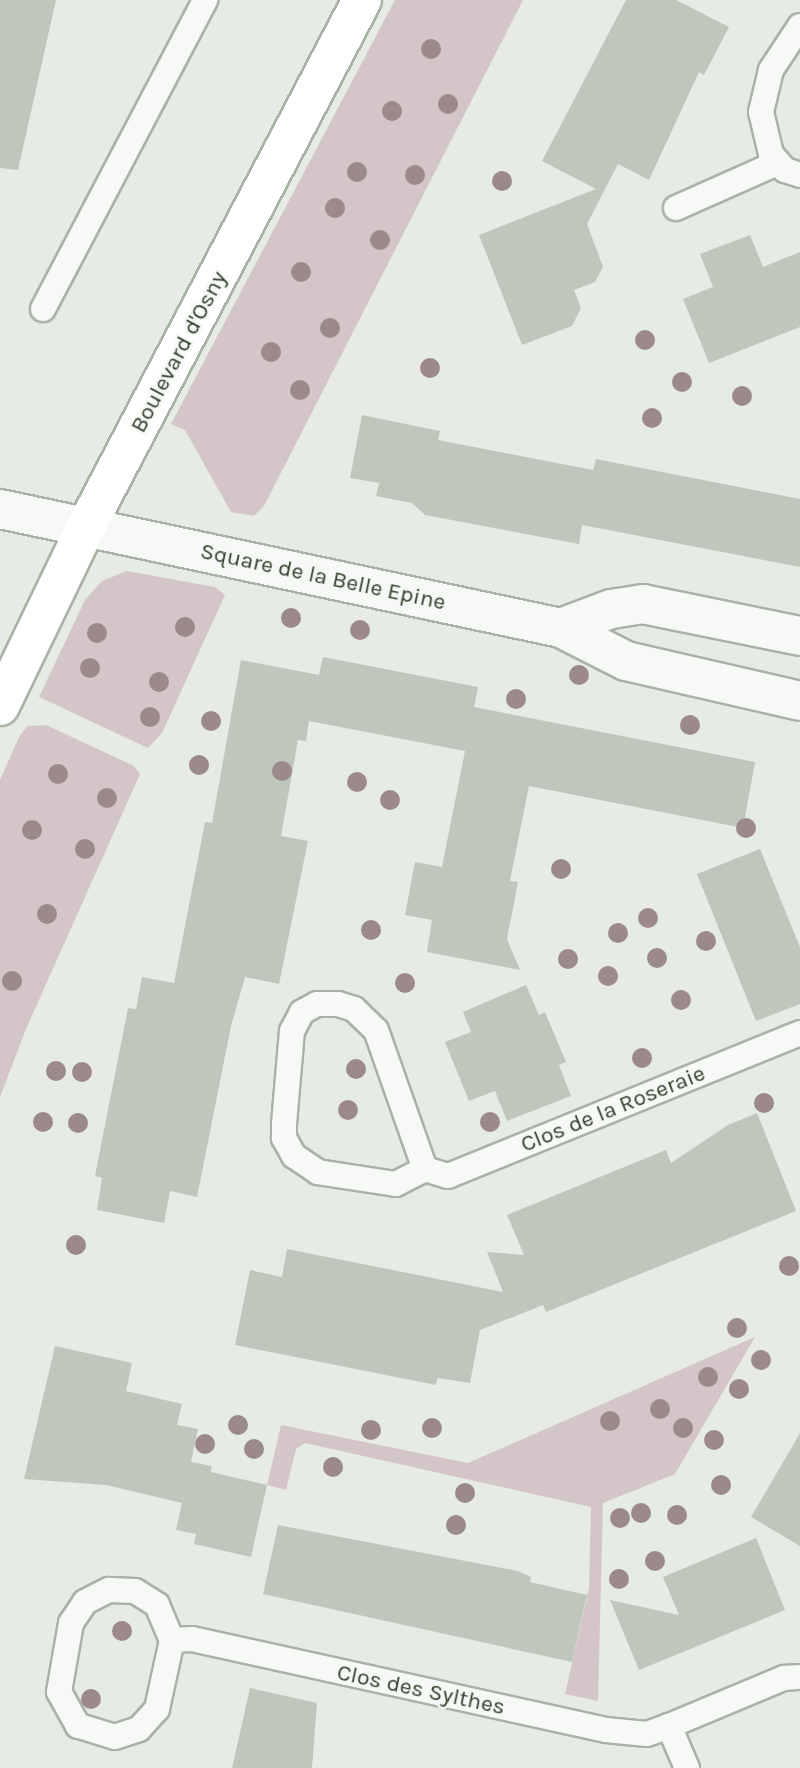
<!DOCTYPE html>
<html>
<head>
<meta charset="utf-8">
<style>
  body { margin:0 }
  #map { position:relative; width:800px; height:1768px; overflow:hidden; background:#e6ebe4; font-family:Karla,sans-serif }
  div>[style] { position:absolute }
  .green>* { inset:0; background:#d4c6c8 }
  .building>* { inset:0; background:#bfc7bc }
  .roads { filter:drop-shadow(2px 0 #a9b2a6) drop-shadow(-2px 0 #a9b2a6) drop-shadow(0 2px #a9b2a6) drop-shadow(0 -2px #a9b2a6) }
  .service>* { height:24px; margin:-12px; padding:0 12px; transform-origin:12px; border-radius:12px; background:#f7f9f7 }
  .minor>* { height:38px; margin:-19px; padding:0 19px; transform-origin:19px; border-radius:19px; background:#f7f9f7 }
  .secondary>* { height:38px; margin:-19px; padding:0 19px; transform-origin:19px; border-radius:19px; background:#fff }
  .trees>* { width:20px; height:20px; margin:-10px; border-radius:50%; background:#9b8a89 }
  span { translate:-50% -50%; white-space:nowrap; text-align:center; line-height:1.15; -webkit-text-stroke:5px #f5f8f4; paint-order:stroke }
  .street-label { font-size:23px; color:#33422d }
</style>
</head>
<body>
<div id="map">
  <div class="green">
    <i style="clip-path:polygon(395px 0,523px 0,264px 506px,254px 516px,231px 512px,185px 430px,171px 424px)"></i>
    <i style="clip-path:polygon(127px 571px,215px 587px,225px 595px,162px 733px,148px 748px,39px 697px,85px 600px,102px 581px)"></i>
    <i style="clip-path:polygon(46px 725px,134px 766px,140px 774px,26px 1029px,0 1097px,0 780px,20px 735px,28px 726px)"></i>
    <i style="clip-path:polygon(755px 1337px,675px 1474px,603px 1503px,598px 1701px,565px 1694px,589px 1588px,591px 1507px,305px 1443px,296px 1449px,286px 1490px,267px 1485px,281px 1425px,468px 1463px)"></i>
  </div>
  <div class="building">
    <i style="clip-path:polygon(0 0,56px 0,18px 170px,0 168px)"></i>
    <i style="clip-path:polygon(626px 0,676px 0,729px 27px,704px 75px,699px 72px,649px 180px,618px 164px,587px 224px,603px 267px,595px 282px,574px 290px,581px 308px,572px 326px,522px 345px,479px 235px,596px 189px,542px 161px)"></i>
    <i style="clip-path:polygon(750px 235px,763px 267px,800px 252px,800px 327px,709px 363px,683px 299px,713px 287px,700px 254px)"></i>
    <i style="clip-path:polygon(362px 415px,440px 431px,438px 440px,593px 470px,596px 459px,800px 499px,800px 567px,582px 525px,579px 544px,425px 515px,412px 503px,376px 496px,379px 483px,350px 478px)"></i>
    <i style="clip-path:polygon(323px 657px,478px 687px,474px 707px,755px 762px,743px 828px,529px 786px,510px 881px,518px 882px,507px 939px,520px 970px,427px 952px,432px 920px,405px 915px,415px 862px,442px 867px,465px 751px,309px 721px,306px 741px,298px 740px,281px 836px,308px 841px,279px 984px,245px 977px,231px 1026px,197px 1197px,170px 1191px,164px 1223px,97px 1210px,102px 1178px,95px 1176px,128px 1008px,136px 1009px,142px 977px,174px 983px,205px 822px,212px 823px,241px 660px,319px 675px)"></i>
    <i style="clip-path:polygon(760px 849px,800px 947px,800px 1004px,756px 1021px,697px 874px)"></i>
    <i style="clip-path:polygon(526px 985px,539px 1015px,545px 1012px,566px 1062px,559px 1065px,571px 1096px,507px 1121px,495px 1091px,469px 1101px,445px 1042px,471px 1032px,463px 1012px)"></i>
    <i style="clip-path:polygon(757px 1113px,796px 1211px,546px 1312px,543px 1305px,480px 1330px,470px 1383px,437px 1378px,436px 1385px,235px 1345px,250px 1270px,282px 1277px,287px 1249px,503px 1292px,487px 1252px,524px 1255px,507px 1215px,666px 1150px,671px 1163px,728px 1125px)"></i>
    <i style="clip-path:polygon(55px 1346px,132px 1363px,126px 1391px,182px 1404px,177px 1425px,198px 1429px,191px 1462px,212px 1466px,211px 1472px,267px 1485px,251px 1557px,194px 1544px,196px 1534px,176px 1530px,182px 1503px,106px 1485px,24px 1479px)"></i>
    <i style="clip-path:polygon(800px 1433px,800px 1546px,751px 1517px)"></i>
    <i style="clip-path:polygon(278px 1525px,518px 1571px,531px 1577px,530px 1582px,587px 1595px,572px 1662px,263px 1594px)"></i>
    <i style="clip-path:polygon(756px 1538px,785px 1610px,639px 1670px,610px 1600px,679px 1615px,663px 1577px)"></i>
    <i style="clip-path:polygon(250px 1688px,317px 1703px,312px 1768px,232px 1768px)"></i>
  </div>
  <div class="roads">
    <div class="service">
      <i style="left:800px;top:26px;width:53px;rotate:123.4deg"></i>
      <i style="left:771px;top:70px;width:43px;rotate:103.4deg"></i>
      <i style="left:761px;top:112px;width:43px;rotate:76.6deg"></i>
      <i style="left:771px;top:154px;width:21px;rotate:49deg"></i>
      <i style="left:785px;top:170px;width:16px;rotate:18deg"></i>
      <i style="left:676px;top:208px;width:111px;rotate:-24deg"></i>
      <i style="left:43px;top:309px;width:349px;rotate:-62.3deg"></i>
      <i style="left:425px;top:1169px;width:33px;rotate:153deg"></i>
      <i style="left:396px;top:1184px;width:79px;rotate:-171.3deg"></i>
      <i style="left:318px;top:1172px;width:29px;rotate:-146deg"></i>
      <i style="left:294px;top:1156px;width:21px;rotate:-119deg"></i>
      <i style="left:284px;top:1138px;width:14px;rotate:-90deg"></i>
      <i style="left:284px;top:1124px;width:93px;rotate:-85.1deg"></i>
      <i style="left:292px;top:1031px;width:21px;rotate:-62deg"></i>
      <i style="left:302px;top:1012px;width:17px;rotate:-28deg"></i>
      <i style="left:317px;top:1004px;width:21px"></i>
      <i style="left:338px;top:1004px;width:17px;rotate:17deg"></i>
      <i style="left:354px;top:1009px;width:30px;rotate:44deg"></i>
      <i style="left:376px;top:1030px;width:147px;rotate:70.6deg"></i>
      <i style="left:425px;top:1169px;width:24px;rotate:17deg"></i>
      <i style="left:448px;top:1176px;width:380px;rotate:-22.1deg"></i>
      <i style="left:109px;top:1590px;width:26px;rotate:2deg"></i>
      <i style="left:135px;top:1591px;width:26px;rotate:32deg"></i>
      <i style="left:157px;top:1605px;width:38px;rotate:67deg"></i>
      <i style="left:172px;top:1640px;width:71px;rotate:102.3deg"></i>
      <i style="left:157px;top:1709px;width:27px;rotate:132deg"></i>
      <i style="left:139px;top:1729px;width:25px;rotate:162deg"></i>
      <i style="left:115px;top:1737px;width:39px;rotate:-163deg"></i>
      <i style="left:78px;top:1726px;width:39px;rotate:-119deg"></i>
      <i style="left:59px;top:1692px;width:70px;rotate:-80.1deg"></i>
      <i style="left:71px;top:1623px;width:25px;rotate:-56deg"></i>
      <i style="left:85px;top:1602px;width:27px;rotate:-27deg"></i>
      <i style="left:172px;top:1640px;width:20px;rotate:-3deg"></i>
      <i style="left:192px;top:1639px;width:424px;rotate:12.4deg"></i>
      <i style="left:606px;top:1730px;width:41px;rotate:5.6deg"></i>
      <i style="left:647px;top:1734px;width:23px;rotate:-20deg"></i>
      <i style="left:687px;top:1768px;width:46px;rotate:-113.2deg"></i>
      <i style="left:669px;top:1726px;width:125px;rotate:-22.7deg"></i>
      <i style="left:784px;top:1678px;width:16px;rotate:-4deg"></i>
    </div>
    <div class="minor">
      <i style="left:0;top:509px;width:573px;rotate:11.98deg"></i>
      <i style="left:800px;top:636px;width:160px;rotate:-168.5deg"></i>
      <i style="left:643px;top:604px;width:32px;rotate:171deg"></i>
      <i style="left:611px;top:609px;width:53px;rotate:159.2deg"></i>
      <i style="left:561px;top:628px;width:73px;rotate:26.9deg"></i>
      <i style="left:626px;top:661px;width:179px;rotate:12.9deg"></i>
    </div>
    <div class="secondary">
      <i style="left:0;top:706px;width:199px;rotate:-64.3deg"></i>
      <i style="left:86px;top:527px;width:595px;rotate:-62.36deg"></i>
    </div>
  </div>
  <div class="trees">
    <i style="left:431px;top:49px"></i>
    <i style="left:448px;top:104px"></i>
    <i style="left:392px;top:111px"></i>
    <i style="left:357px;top:172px"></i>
    <i style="left:415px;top:175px"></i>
    <i style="left:502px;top:181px"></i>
    <i style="left:335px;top:208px"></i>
    <i style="left:380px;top:240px"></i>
    <i style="left:301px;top:272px"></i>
    <i style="left:330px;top:328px"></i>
    <i style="left:645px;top:340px"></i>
    <i style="left:271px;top:352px"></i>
    <i style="left:430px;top:368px"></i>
    <i style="left:682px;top:382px"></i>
    <i style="left:300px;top:390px"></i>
    <i style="left:742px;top:396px"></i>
    <i style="left:652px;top:418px"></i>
    <i style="left:291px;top:618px"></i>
    <i style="left:185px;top:627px"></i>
    <i style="left:360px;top:630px"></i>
    <i style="left:97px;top:633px"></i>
    <i style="left:90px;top:668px"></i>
    <i style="left:579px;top:675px"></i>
    <i style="left:159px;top:682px"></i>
    <i style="left:516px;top:699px"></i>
    <i style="left:150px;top:717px"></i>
    <i style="left:211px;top:721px"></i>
    <i style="left:690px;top:725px"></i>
    <i style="left:199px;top:765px"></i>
    <i style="left:282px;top:771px"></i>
    <i style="left:58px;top:774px"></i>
    <i style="left:357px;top:782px"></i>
    <i style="left:107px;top:798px"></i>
    <i style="left:390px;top:800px"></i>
    <i style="left:746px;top:828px"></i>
    <i style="left:32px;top:830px"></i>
    <i style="left:85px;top:849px"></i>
    <i style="left:561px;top:869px"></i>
    <i style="left:47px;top:914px"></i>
    <i style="left:648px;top:918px"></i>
    <i style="left:371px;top:930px"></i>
    <i style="left:618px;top:933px"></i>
    <i style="left:706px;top:941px"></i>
    <i style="left:657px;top:958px"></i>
    <i style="left:568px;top:959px"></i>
    <i style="left:608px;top:976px"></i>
    <i style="left:12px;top:981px"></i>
    <i style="left:405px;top:983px"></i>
    <i style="left:681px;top:1000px"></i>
    <i style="left:642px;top:1058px"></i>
    <i style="left:356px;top:1069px"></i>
    <i style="left:56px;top:1071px"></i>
    <i style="left:82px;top:1072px"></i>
    <i style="left:764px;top:1103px"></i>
    <i style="left:348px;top:1110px"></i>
    <i style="left:43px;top:1122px"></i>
    <i style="left:490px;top:1122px"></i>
    <i style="left:78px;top:1123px"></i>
    <i style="left:76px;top:1245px"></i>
    <i style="left:789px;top:1266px"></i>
    <i style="left:737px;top:1328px"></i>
    <i style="left:761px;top:1360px"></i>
    <i style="left:708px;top:1377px"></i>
    <i style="left:739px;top:1389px"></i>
    <i style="left:660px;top:1409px"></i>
    <i style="left:610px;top:1421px"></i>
    <i style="left:238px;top:1425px"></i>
    <i style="left:432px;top:1428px"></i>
    <i style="left:683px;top:1428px"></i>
    <i style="left:371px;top:1430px"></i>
    <i style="left:714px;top:1440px"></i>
    <i style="left:205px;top:1444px"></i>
    <i style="left:254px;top:1449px"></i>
    <i style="left:333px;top:1467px"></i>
    <i style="left:721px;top:1485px"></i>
    <i style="left:465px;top:1493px"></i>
    <i style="left:641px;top:1513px"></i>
    <i style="left:677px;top:1515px"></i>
    <i style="left:620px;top:1518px"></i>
    <i style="left:456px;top:1525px"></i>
    <i style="left:655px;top:1561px"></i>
    <i style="left:619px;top:1579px"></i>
    <i style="left:122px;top:1631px"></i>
    <i style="left:91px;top:1699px"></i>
  </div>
  <div class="street-label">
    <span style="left:179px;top:352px;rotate:-62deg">Boulevard d'Osny</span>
    <span style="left:323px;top:577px;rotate:12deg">Square de la Belle Epine</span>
    <span style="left:613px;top:1109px;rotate:-22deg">Clos de la Roseraie</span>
    <span style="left:421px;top:1690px;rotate:12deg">Clos des Sylthes</span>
  </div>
</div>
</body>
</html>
